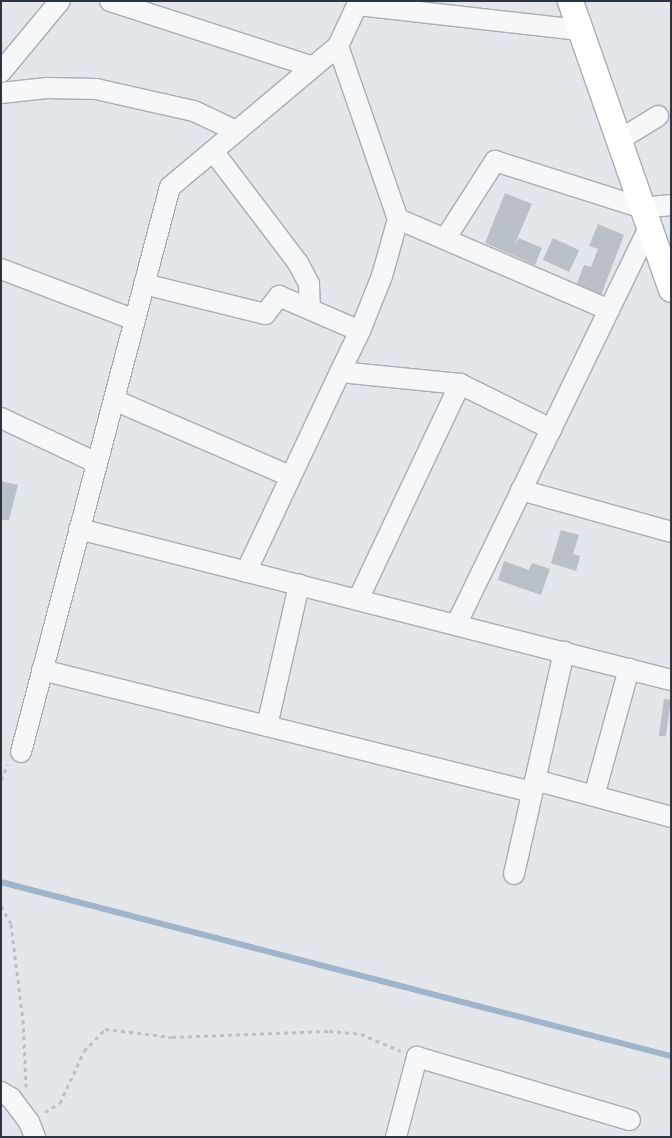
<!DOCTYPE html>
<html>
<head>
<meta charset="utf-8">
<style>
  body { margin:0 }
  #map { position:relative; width:672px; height:1138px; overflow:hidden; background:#e3e6ea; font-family:"Noto Sans",sans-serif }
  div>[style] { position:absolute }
  .stream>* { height:5.5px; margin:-2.75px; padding:0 2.75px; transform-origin:2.75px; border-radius:2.75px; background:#a0b5c9 }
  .building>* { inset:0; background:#bac0c7; transform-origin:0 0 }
  .path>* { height:3px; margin-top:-1.5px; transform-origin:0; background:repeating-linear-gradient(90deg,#bcc1c6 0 4px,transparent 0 8px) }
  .roads { filter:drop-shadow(1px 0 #a8adb4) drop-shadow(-1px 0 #a8adb4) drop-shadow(0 1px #a8adb4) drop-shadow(0 -1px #a8adb4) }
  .minor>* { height:20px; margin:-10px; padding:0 10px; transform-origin:10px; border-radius:10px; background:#f5f7f9 }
  .major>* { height:25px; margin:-12.5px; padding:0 12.5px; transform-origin:12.5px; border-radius:12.5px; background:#fff }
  span { translate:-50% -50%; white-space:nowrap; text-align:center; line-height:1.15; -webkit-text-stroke:4px #f3f5f8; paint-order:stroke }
  .frame { position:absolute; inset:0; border:2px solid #2b3542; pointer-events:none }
</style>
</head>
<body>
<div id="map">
  <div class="stream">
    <i style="left:1px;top:882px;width:692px;rotate:14.56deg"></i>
  </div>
  <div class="building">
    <i style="clip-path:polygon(505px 193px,532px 204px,514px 246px,519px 238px,542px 248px,535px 265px,485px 243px)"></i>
    <i style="clip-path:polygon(598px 224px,624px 235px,600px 298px,575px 288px,584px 265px,591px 267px,598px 249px,589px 246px)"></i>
    <i style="left:553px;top:238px;width:29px;height:24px;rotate:25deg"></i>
    <i style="clip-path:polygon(1px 481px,18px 485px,9px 520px,1px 520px)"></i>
    <i style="clip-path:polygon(561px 530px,579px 535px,573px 554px,580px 556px,576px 571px,551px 563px)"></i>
    <i style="clip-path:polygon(504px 561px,529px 570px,532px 563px,550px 569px,541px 595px,498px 580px)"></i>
    <i style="left:664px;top:699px;width:7px;height:37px;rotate:8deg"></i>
  </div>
  <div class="path">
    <i style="left:1px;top:780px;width:17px;rotate:-66deg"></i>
    <i style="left:1px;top:906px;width:21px;rotate:61deg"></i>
    <i style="left:11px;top:924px;width:97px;rotate:82.9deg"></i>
    <i style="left:23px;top:1020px;width:67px;rotate:87.4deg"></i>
    <i style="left:45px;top:1112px;width:17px;rotate:-31deg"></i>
    <i style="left:60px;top:1103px;width:57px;rotate:-65.2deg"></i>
    <i style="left:84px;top:1051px;width:30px;rotate:-46deg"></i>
    <i style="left:105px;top:1029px;width:67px;rotate:6.8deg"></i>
    <i style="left:172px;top:1037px;width:157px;rotate:-2.2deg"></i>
    <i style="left:329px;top:1031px;width:32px;rotate:5deg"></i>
    <i style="left:361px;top:1034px;width:43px;rotate:23deg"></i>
  </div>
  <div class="roads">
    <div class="minor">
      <i style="left:110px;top:1px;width:213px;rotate:18deg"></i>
      <i style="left:357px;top:5px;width:225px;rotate:6.4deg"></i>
      <i style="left:338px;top:46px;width:183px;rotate:70.9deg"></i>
      <i style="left:398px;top:219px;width:59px;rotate:105.7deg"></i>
      <i style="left:382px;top:276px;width:59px;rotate:111.8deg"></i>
      <i style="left:360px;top:331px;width:46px;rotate:116deg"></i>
      <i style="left:340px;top:372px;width:121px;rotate:5.7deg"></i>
      <i style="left:460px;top:384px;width:239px;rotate:115.3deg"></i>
      <i style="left:1px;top:72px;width:92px;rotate:-50.3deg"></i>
      <i style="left:1px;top:93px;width:46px;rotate:-6.2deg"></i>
      <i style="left:47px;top:88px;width:49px;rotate:1.2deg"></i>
      <i style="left:96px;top:89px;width:100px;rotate:12.7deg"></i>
      <i style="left:194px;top:111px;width:47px;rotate:25.5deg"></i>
      <i style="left:619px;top:140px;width:46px;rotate:-31.6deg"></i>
      <i style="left:213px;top:151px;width:141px;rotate:52.8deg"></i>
      <i style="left:298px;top:263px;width:24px;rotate:62deg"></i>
      <i style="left:309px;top:284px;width:25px;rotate:88deg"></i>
      <i style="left:398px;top:219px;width:230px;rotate:23.3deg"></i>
      <i style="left:445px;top:239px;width:93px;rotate:-57.3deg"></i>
      <i style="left:495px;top:161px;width:154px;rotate:17.7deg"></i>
      <i style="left:642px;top:208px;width:29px;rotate:-6deg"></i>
      <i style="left:1px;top:269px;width:143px;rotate:20.8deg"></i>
      <i style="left:144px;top:284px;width:125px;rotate:13.9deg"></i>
      <i style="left:265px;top:314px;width:23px;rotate:-52deg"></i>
      <i style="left:279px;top:296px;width:88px;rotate:23.4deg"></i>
      <i style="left:460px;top:384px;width:102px;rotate:26.3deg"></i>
      <i style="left:114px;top:400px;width:192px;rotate:23.4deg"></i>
      <i style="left:1px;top:418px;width:106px;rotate:25.1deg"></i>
      <i style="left:521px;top:490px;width:156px;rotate:15.6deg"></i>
      <i style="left:79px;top:529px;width:611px;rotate:14.31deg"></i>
      <i style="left:246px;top:572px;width:221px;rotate:-64.8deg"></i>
      <i style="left:456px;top:625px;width:442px;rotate:-64.1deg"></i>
      <i style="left:42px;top:670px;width:505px;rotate:13.98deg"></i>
      <i style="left:267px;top:726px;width:145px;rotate:-77.2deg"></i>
      <i style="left:21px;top:752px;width:584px;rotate:-75.23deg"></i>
      <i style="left:170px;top:187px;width:219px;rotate:-40deg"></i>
      <i style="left:338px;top:46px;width:50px;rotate:-65deg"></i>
      <i style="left:535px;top:780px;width:141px;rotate:15.2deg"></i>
      <i style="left:594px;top:796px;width:132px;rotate:-74.6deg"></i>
      <i style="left:514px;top:874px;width:228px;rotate:-77.3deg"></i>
      <i style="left:1px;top:1092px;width:12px;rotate:31deg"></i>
      <i style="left:11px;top:1098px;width:30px;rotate:53deg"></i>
      <i style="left:29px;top:1122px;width:16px;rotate:68deg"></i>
      <i style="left:396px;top:1137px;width:83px;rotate:-75.3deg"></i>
      <i style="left:417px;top:1057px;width:222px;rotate:16.5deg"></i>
    </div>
    <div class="major">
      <i style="left:570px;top:1px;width:305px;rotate:70.7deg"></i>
    </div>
  </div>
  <div class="frame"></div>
</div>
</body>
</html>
